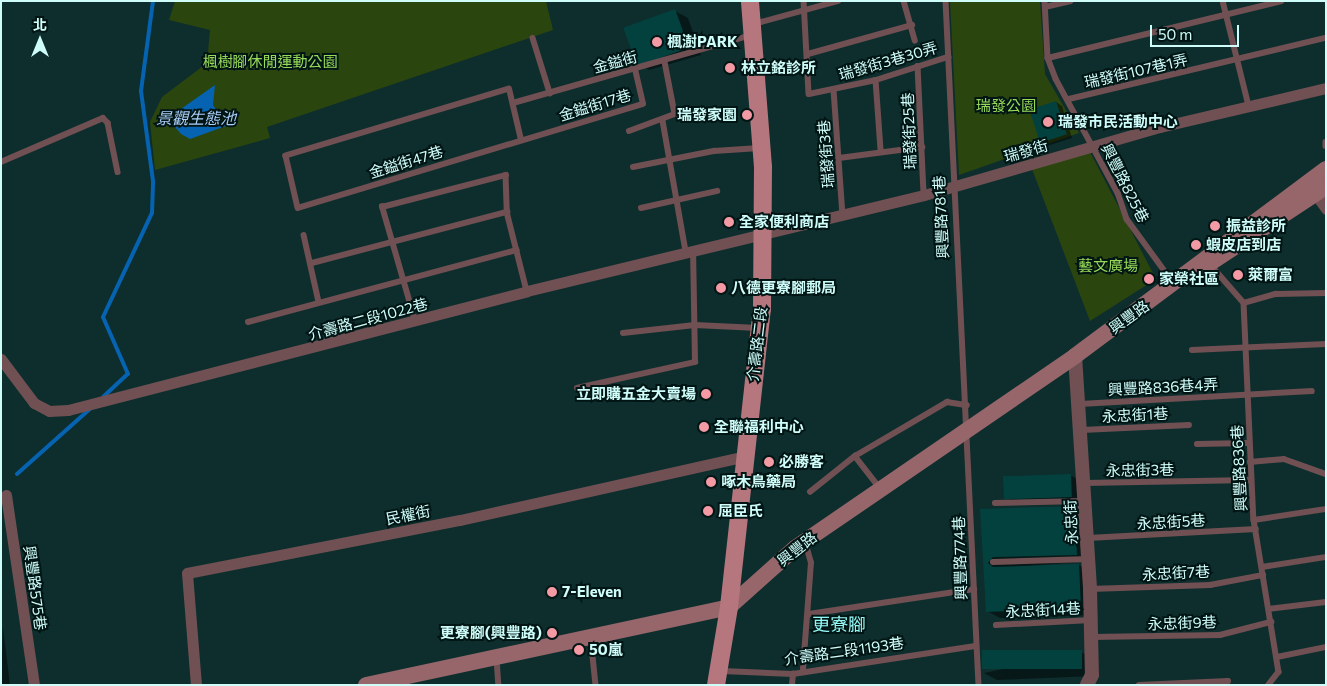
<!DOCTYPE html>
<html>
<head>
<meta charset="utf-8">
<style>
  body { margin:0 }
  #map { position:relative; width:1327px; height:686px; overflow:hidden; background:#0d2e2d; font-family:Commissioner,"Noto Sans TC",sans-serif }
  div>[style] { position:absolute }
  .green>* { inset:0; background:#2b450f }
  .water>* { inset:0; background:#0663b2 }
  .shadow>* { inset:0; background:#0007 }
  .stream>* { height:4px; margin:-2px; padding:0 2px; transform-origin:2px; border-radius:2px; background:#0663b2 }
  .building>* { inset:0; background:#03413f; transform-origin:0 0 }
  .service>* { height:5.5px; margin:-2.75px; padding:0 2.75px; transform-origin:2.75px; border-radius:2.75px; background:#705053 }
  .minor>* { height:11px; margin:-5.5px; padding:0 5.5px; transform-origin:5.5px; border-radius:5.5px; background:#705053 }
  .tertiary>* { height:14px; margin:-7px; padding:0 7px; transform-origin:7px; border-radius:7px; background:#705053 }
  .secondary>* { height:16px; margin:-8px; padding:0 8px; transform-origin:8px; border-radius:8px; background:#97666b }
  .primary>* { height:18px; margin:-9px; padding:0 9px; transform-origin:9px; border-radius:9px; background:#b6767e }
  .dots>* { width:14px; height:14px; translate:-50% -50%; box-sizing:border-box; border:2px solid #011514; border-radius:50% }
  span { translate:-50% -50%; white-space:nowrap; text-align:center; line-height:1.15; -webkit-text-stroke:4px #011514; paint-order:stroke }
  .poi-label { font-size:15px; color:#cefdfa; font-weight:700 }
  .left { translate:0 -50%; text-align:left }
  .right { translate:-100% -50%; text-align:right }
  .street-label { font-size:15px; color:#cefdfa }
  .park-label { font-size:15px; color:#97da58 }
  .water-label { font-size:16px; color:#aacef8; font-style:italic }
  .quarter-label { font-size:18px; color:#93f7f3 }
  .frame { position:absolute; inset:0; border:2px solid #cefdfa; pointer-events:none }
  .north { position:absolute; left:15px; top:15px; width:50px; height:50px; -webkit-text-stroke:4px #011514; paint-order:stroke; rotate:0deg; font-size:14px; font-weight:700; line-height:20px; text-align:center; color:#cefdfa }
  .north::after { content:''; display:block; margin:auto; width:18px; height:22px; background:#cefdfa; clip-path:polygon(50% 0,100% 100%,50% 72%,0 100%) }
  .scale { position:absolute; left:1150px; top:25px; width:89px; height:22px; box-sizing:border-box; border:2px solid #cefdfa; border-top:0; padding-left:6px; font-size:15px; line-height:18px; white-space:nowrap; color:#cefdfa; -webkit-text-stroke:4px #011514; paint-order:stroke }
</style>
</head>
<body>
<div id="map">
  <div class="green">
    <i style="clip-path:polygon(175px 1px,546px 1px,553px 30px,267px 127px,270px 138px,155px 170px,150px 122px,162px 97px,207px 63px,210px 30px,169px 20px)"></i>
    <i style="clip-path:polygon(950px 1px,1040px 1px,1045px 74px,1079px 133px,959px 175px)"></i>
    <i style="clip-path:polygon(1089px 150px,1156px 279px,1090px 321px,1032px 169px)"></i>
  </div>
  <div class="water">
    <i style="clip-path:polygon(215px 85px,213px 105px,226px 126px,190px 139px,181px 134px,175px 127px,178px 111px)"></i>
  </div>
  <div class="shadow">
    <i style="clip-path:polygon(675px 11px,688px 18px,701px 55px,649px 70px,637px 62px)"></i>
    <i style="clip-path:polygon(1056px 102px,1062px 106px,1072px 138px,1047px 146px,1041px 142px)"></i>
    <i style="clip-path:polygon(1070px 475px,1083px 482px,1084px 503px,1018px 505px,1005px 497px)"></i>
    <i style="clip-path:polygon(1074px 507px,1087px 515px,1089px 561px,1003px 568px,1079px 565px,1092px 573px,1094px 615px,1000px 618px,987px 611px,981px 510px)"></i>
    <i style="clip-path:polygon(3px 627px,10px 685px,1px 685px)"></i>
    <i style="clip-path:polygon(1081px 652px,1094px 659px,1095px 676px,997px 680px,984px 673px)"></i>
  </div>
  <div class="stream">
    <i style="left:103px;top:397px;width:34px;rotate:-43deg"></i>
    <i style="left:128px;top:374px;width:62px;rotate:-113.7deg"></i>
    <i style="left:103px;top:317px;width:115px;rotate:-64.8deg"></i>
    <i style="left:152px;top:213px;width:32px;rotate:-88deg"></i>
    <i style="left:153px;top:181px;width:91px;rotate:-97.6deg"></i>
    <i style="left:141px;top:91px;width:91px;rotate:-82.4deg"></i>
    <i style="left:17px;top:474px;width:101px;rotate:-41.8deg"></i>
  </div>
  <div class="building">
    <i style="left:675px;top:9px;width:41px;height:55px;rotate:70deg"></i>
    <i style="left:1056px;top:101px;width:35px;height:28px;rotate:72deg"></i>
    <i style="left:1071px;top:474px;width:23px;height:68px;rotate:88deg"></i>
    <i style="clip-path:polygon(1075px 506px,1077px 555px,993px 557px,988px 563px,993px 567px,1079px 564px,1081px 608px,986px 612px,980px 509px)"></i>
    <i style="left:1082px;top:650px;width:19px;height:100px;rotate:90deg"></i>
  </div>
  <div class="service">
    <i style="left:804px;top:1px;width:93px;rotate:86.9deg"></i>
    <i style="left:809px;top:94px;width:68px;rotate:-11.8deg"></i>
    <i style="left:876px;top:80px;width:76px;rotate:-17.7deg"></i>
    <i style="left:904px;top:1px;width:41px;rotate:74.2deg"></i>
    <i style="left:946px;top:1px;width:685px;rotate:87.24deg"></i>
    <i style="left:1045px;top:1px;width:57px;rotate:87deg"></i>
    <i style="left:1048px;top:58px;width:22px;rotate:69deg"></i>
    <i style="left:1056px;top:79px;width:130px;rotate:61.5deg"></i>
    <i style="left:1118px;top:193px;width:28px;rotate:71deg"></i>
    <i style="left:1127px;top:219px;width:77px;rotate:54deg"></i>
    <i style="left:1223px;top:1px;width:108px;rotate:76.1deg"></i>
    <i style="left:1045px;top:7px;width:26px;rotate:-13deg"></i>
    <i style="left:754px;top:24px;width:87px;rotate:-15.3deg"></i>
    <i style="left:533px;top:38px;width:58px;rotate:72.8deg"></i>
    <i style="left:808px;top:54px;width:108px;rotate:-15.6deg"></i>
    <i style="left:1048px;top:58px;width:240px;rotate:-13.7deg"></i>
    <i style="left:665px;top:62px;width:53px;rotate:79.1deg"></i>
    <i style="left:918px;top:66px;width:129px;rotate:87.3deg"></i>
    <i style="left:876px;top:80px;width:70px;rotate:85.9deg"></i>
    <i style="left:834px;top:90px;width:125px;rotate:85.9deg"></i>
    <i style="left:1069px;top:99px;width:264px;rotate:-13.4deg"></i>
    <i style="left:513px;top:103px;width:248px;rotate:-15.9deg"></i>
    <i style="left:663px;top:121px;width:133px;rotate:80deg"></i>
    <i style="left:629px;top:131px;width:49px;rotate:-20.3deg"></i>
    <i style="left:675px;top:114px;width:32px;rotate:-7deg"></i>
    <i style="left:521px;top:140px;width:52px;rotate:-103.2deg"></i>
    <i style="left:509px;top:89px;width:233px;rotate:163.3deg"></i>
    <i style="left:286px;top:156px;width:53px;rotate:77deg"></i>
    <i style="left:298px;top:208px;width:360px;rotate:-16.8deg"></i>
    <i style="left:643px;top:104px;width:35px;rotate:-103deg"></i>
    <i style="left:1326px;top:142px;width:4px;rotate:90deg"></i>
    <i style="left:839px;top:158px;width:84px;rotate:-7.5deg"></i>
    <i style="left:1px;top:162px;width:111px;rotate:-23.3deg"></i>
    <i style="left:103px;top:118px;width:7px;rotate:45deg"></i>
    <i style="left:108px;top:123px;width:50px;rotate:78.5deg"></i>
    <i style="left:633px;top:167px;width:83px;rotate:-11.2deg"></i>
    <i style="left:714px;top:151px;width:45px;rotate:-3.8deg"></i>
    <i style="left:641px;top:208px;width:78px;rotate:-12.6deg"></i>
    <i style="left:304px;top:235px;width:69px;rotate:77.4deg"></i>
    <i style="left:312px;top:263px;width:202px;rotate:-14.7deg"></i>
    <i style="left:1211px;top:265px;width:50px;rotate:49deg"></i>
    <i style="left:1244px;top:303px;width:217px;rotate:87.4deg"></i>
    <i style="left:1254px;top:520px;width:154px;rotate:80.7deg"></i>
    <i style="left:1279px;top:672px;width:16px;rotate:128deg"></i>
    <i style="left:1244px;top:303px;width:33px;rotate:-16deg"></i>
    <i style="left:1276px;top:294px;width:50px;rotate:-1.1deg"></i>
    <i style="left:415px;top:321px;width:119px;rotate:-106.1deg"></i>
    <i style="left:382px;top:207px;width:128px;rotate:-14.5deg"></i>
    <i style="left:506px;top:175px;width:37px;rotate:88deg"></i>
    <i style="left:507px;top:212px;width:81px;rotate:75.8deg"></i>
    <i style="left:248px;top:322px;width:278px;rotate:-15deg"></i>
    <i style="left:623px;top:333px;width:72px;rotate:-6.3deg"></i>
    <i style="left:695px;top:325px;width:63px;rotate:2.7deg"></i>
    <i style="left:1192px;top:350px;width:134px;rotate:-2.6deg"></i>
    <i style="left:577px;top:388px;width:121px;rotate:-12.4deg"></i>
    <i style="left:695px;top:362px;width:112px;rotate:-91deg"></i>
    <i style="left:1080px;top:404px;width:232px;rotate:-3.2deg"></i>
    <i style="left:1082px;top:430px;width:107px;rotate:-2.7deg"></i>
    <i style="left:1197px;top:444px;width:52px;rotate:-1.1deg"></i>
    <i style="left:855px;top:456px;width:41px;rotate:52deg"></i>
    <i style="left:1250px;top:462px;width:34px;rotate:-5deg"></i>
    <i style="left:1284px;top:459px;width:45px;rotate:19.7deg"></i>
    <i style="left:1085px;top:483px;width:166px;rotate:-1deg"></i>
    <i style="left:810px;top:492px;width:58px;rotate:-38.7deg"></i>
    <i style="left:855px;top:456px;width:107px;rotate:-30.4deg"></i>
    <i style="left:947px;top:402px;width:20px;rotate:9deg"></i>
    <i style="left:995px;top:503px;width:88px;rotate:-1.3deg"></i>
    <i style="left:1254px;top:520px;width:73px;rotate:-8.7deg"></i>
    <i style="left:1088px;top:538px;width:168px;rotate:-3.1deg"></i>
    <i style="left:993px;top:562px;width:96px;rotate:-1.8deg"></i>
    <i style="left:1262px;top:567px;width:65px;rotate:-8.9deg"></i>
    <i style="left:1090px;top:589px;width:120px;rotate:-1.9deg"></i>
    <i style="left:1210px;top:585px;width:54px;rotate:-10.7deg"></i>
    <i style="left:1269px;top:609px;width:57px;rotate:-7deg"></i>
    <i style="left:809px;top:614px;width:167px;rotate:-8.6deg"></i>
    <i style="left:996px;top:625px;width:95px;rotate:-3deg"></i>
    <i style="left:591px;top:637px;width:48px;rotate:84.1deg"></i>
    <i style="left:1092px;top:637px;width:128px;rotate:-0.9deg"></i>
    <i style="left:1220px;top:635px;width:53px;rotate:-14.3deg"></i>
    <i style="left:1277px;top:657px;width:50px;rotate:-11.5deg"></i>
    <i style="left:497px;top:659px;width:26px;rotate:86deg"></i>
    <i style="left:803px;top:669px;width:106px;rotate:-85.7deg"></i>
    <i style="left:811px;top:563px;width:22px;rotate:-106deg"></i>
    <i style="left:722px;top:671px;width:71px;rotate:2.4deg"></i>
    <i style="left:793px;top:674px;width:184px;rotate:-8.7deg"></i>
    <i style="left:792px;top:685px;width:11px;rotate:-85deg"></i>
    <i style="left:1139px;top:685px;width:89px;rotate:-2.6deg"></i>
    <i style="left:1228px;top:681px;width:4px;rotate:104deg"></i>
  </div>
  <div class="minor">
    <i style="left:1311px;top:188px;width:26px;rotate:54deg"></i>
    <i style="left:1px;top:359px;width:55px;rotate:53.1deg"></i>
    <i style="left:34px;top:403px;width:17px;rotate:28deg"></i>
    <i style="left:49px;top:411px;width:19px;rotate:-3deg"></i>
    <i style="left:68px;top:410px;width:474px;rotate:-14.5deg"></i>
    <i style="left:527px;top:291px;width:408px;rotate:-13.6deg"></i>
    <i style="left:924px;top:195px;width:246px;rotate:-16.1deg"></i>
    <i style="left:1160px;top:127px;width:171px;rotate:-13.2deg"></i>
    <i style="left:6px;top:495px;width:192px;rotate:81.6deg"></i>
    <i style="left:196px;top:685px;width:112px;rotate:-94.6deg"></i>
    <i style="left:187px;top:573px;width:278px;rotate:-11deg"></i>
    <i style="left:460px;top:520px;width:290px;rotate:-12.6deg"></i>
  </div>
  <div class="tertiary">
    <i style="left:1075px;top:356px;width:233px;rotate:86.3deg"></i>
    <i style="left:1090px;top:589px;width:86px;rotate:88.7deg"></i>
    <i style="left:1092px;top:675px;width:11px;rotate:117deg"></i>
  </div>
  <div class="secondary">
    <i style="left:1198px;top:271px;width:153px;rotate:-33.3deg"></i>
    <i style="left:366px;top:685px;width:371px;rotate:-12.1deg"></i>
    <i style="left:729px;top:607px;width:89px;rotate:-41.8deg"></i>
    <i style="left:795px;top:548px;width:340px;rotate:-34.4deg"></i>
    <i style="left:1075px;top:356px;width:313px;rotate:-36.7deg"></i>
  </div>
  <div class="primary">
    <i style="left:716px;top:685px;width:79px;rotate:-80.5deg"></i>
    <i style="left:729px;top:607px;width:300px;rotate:-83.7deg"></i>
    <i style="left:762px;top:309px;width:142px;rotate:-89.6deg"></i>
    <i style="left:763px;top:167px;width:167px;rotate:-94.5deg"></i>
  </div>
  <div class="dots">
    <i style="left:657px;top:42px;background:#f49aa5"></i>
    <i style="left:730px;top:68px;background:#f49aa5"></i>
    <i style="left:747px;top:115px;background:#f49aa5"></i>
    <i style="left:1048px;top:122px;background:#f49aa5"></i>
    <i style="left:729px;top:222px;background:#f49aa5"></i>
    <i style="left:1215px;top:226px;background:#f49aa5"></i>
    <i style="left:1196px;top:245px;background:#f49aa5"></i>
    <i style="left:1238px;top:275px;background:#f49aa5"></i>
    <i style="left:1149px;top:279px;background:#f49aa5"></i>
    <i style="left:721px;top:288px;background:#f49aa5"></i>
    <i style="left:706px;top:394px;background:#f49aa5"></i>
    <i style="left:704px;top:427px;background:#f49aa5"></i>
    <i style="left:769px;top:462px;background:#f49aa5"></i>
    <i style="left:711px;top:482px;background:#f49aa5"></i>
    <i style="left:708px;top:511px;background:#f49aa5"></i>
    <i style="left:552px;top:592px;background:#f49aa5"></i>
    <i style="left:552px;top:633px;background:#f49aa5"></i>
    <i style="left:579px;top:650px;background:#f49aa5"></i>
  </div>
  <div class="poi-label">
    <span class="left" style="left:667px;top:42px">楓澍PARK</span>
    <span class="left" style="left:741px;top:68px">林立銘診所</span>
    <span class="right" style="left:737px;top:115px">瑞發家園</span>
    <span class="left" style="left:1058px;top:122px">瑞發市民活動中心</span>
    <span class="left" style="left:739px;top:222px">全家便利商店</span>
    <span class="left" style="left:1226px;top:226px">振益診所</span>
    <span class="left" style="left:1206px;top:245px">蝦皮店到店</span>
    <span class="left" style="left:1248px;top:275px">萊爾富</span>
    <span class="left" style="left:1159px;top:279px">家榮社區</span>
    <span class="left" style="left:731px;top:288px">八德更寮腳郵局</span>
    <span class="right" style="left:696px;top:394px">立即購五金大賣場</span>
    <span class="left" style="left:714px;top:427px">全聯福利中心</span>
    <span class="left" style="left:779px;top:462px">必勝客</span>
    <span class="left" style="left:721px;top:482px">啄木鳥藥局</span>
    <span class="left" style="left:718px;top:511px">屈臣氏</span>
    <span class="left" style="left:562px;top:592px">7-Eleven</span>
    <span class="right" style="left:542px;top:633px">更寮腳(興豐路)</span>
    <span class="left" style="left:589px;top:650px">50嵐</span>
  </div>
  <div class="street-label">
    <span style="left:888px;top:61px;rotate:-16deg">瑞發街3巷30弄</span>
    <span style="left:615px;top:62px;rotate:-15deg">金鎰街</span>
    <span style="left:1136px;top:71px;rotate:-13deg">瑞發街107巷1弄</span>
    <span style="left:595px;top:105px;rotate:-17deg">金鎰街17巷</span>
    <span style="left:909px;top:131px;rotate:-92deg">瑞發街25巷</span>
    <span style="left:1026px;top:151px;rotate:-16deg">瑞發街</span>
    <span style="left:826px;top:154px;rotate:-94deg">瑞發街3巷</span>
    <span style="left:406px;top:162px;rotate:-17deg">金鎰街47巷</span>
    <span style="left:1125px;top:183px;rotate:63deg">興豐路825巷</span>
    <span style="left:941px;top:217px;rotate:-93deg">興豐路781巷</span>
    <span style="left:1129px;top:317px;rotate:-36deg">興豐路</span>
    <span style="left:368px;top:319px;rotate:-15deg">介壽路二段1022巷</span>
    <span style="left:757px;top:344px;rotate:-83deg">介壽路二段</span>
    <span style="left:1163px;top:387px;rotate:-3deg">興豐路836巷4弄</span>
    <span style="left:1135px;top:415px;rotate:-3deg">永忠街1巷</span>
    <span style="left:1239px;top:468px;rotate:-93deg">興豐路836巷</span>
    <span style="left:1140px;top:470px;rotate:-1deg">永忠街3巷</span>
    <span style="left:408px;top:515px;rotate:-11deg">民權街</span>
    <span style="left:1071px;top:522px;rotate:-93deg">永忠街</span>
    <span style="left:1171px;top:522px;rotate:-3deg">永忠街5巷</span>
    <span style="left:797px;top:549px;rotate:-38deg">興豐路</span>
    <span style="left:960px;top:558px;rotate:-92deg">興豐路774巷</span>
    <span style="left:1176px;top:573px;rotate:-3deg">永忠街7巷</span>
    <span style="left:35px;top:588px;rotate:82deg">興豐路575巷</span>
    <span style="left:1043px;top:610px;rotate:-3deg">永忠街14巷</span>
    <span style="left:1182px;top:623px;rotate:-2deg">永忠街9巷</span>
    <span style="left:844px;top:651px;rotate:-8deg">介壽路二段1193巷</span>
  </div>
  <div class="park-label">
    <span style="left:270px;top:62px">楓樹腳休閒運動公園</span>
    <span style="left:1006px;top:106px">瑞發公園</span>
    <span style="left:1108px;top:266px">藝文廣場</span>
  </div>
  <div class="water-label">
    <span style="left:196px;top:118px">景觀生態池</span>
  </div>
  <div class="quarter-label">
    <span style="left:839px;top:624px">更寮腳</span>
  </div>
  <div class="frame"></div>
  <div class="north">北</div>
  <div class="scale">50 m</div>
</div>
</body>
</html>
